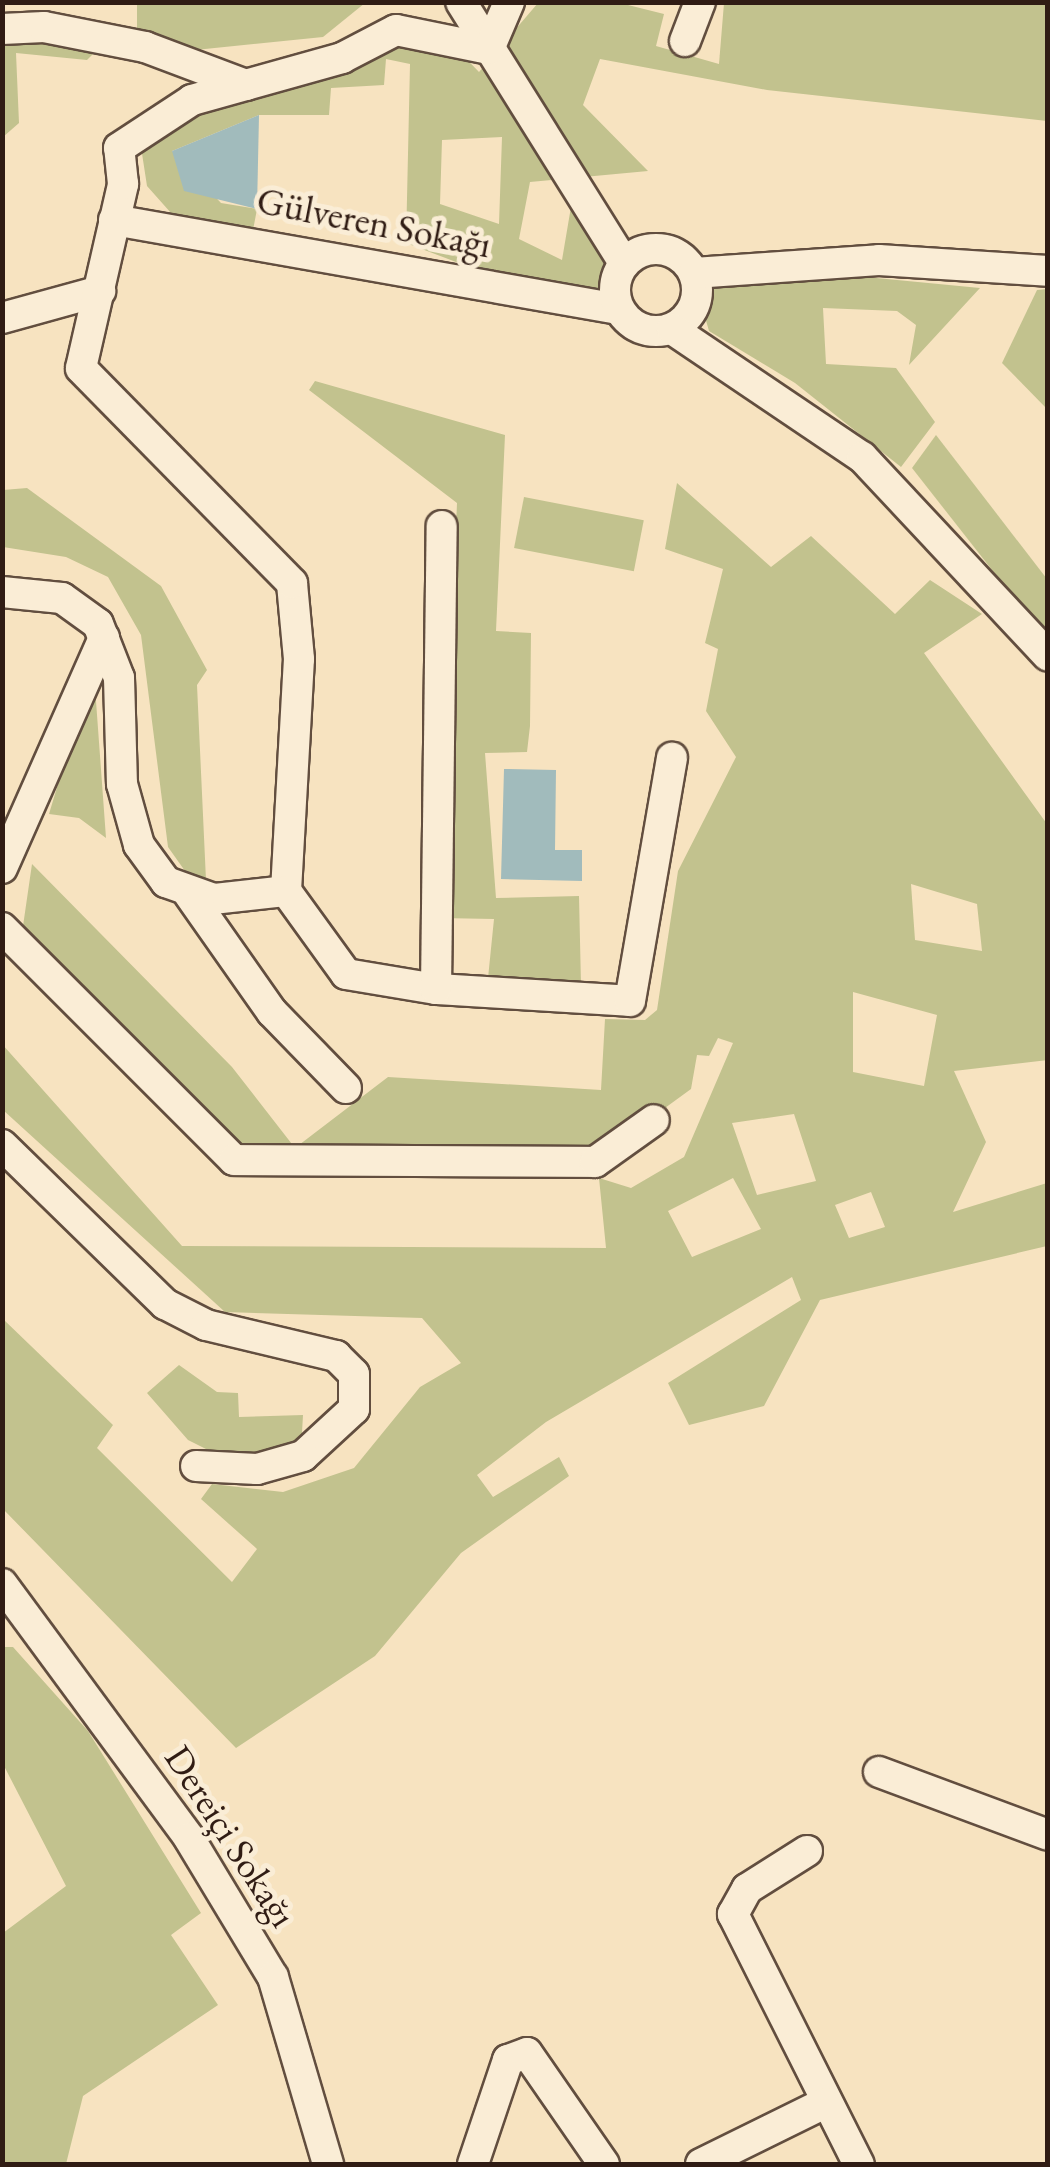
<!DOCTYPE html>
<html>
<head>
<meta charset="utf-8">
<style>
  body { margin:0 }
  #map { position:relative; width:1050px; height:2167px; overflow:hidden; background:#f7e3c0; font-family:"EB Garamond",serif }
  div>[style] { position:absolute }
  .green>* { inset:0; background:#c2c28e; transform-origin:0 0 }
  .water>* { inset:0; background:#a1bbbc }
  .roads { filter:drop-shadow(2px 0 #624e3f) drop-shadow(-2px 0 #624e3f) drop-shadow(0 2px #624e3f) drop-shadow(0 -2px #624e3f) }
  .street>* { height:30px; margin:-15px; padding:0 15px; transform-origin:15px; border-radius:15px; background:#faedd6 }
  .street>.ring { margin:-15px; padding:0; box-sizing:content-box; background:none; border:30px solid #faedd6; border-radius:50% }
  span { translate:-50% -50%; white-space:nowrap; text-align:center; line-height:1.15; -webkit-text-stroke:10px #faedd6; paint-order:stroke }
  .street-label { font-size:38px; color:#301c14 }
  .frame { position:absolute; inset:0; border:5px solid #301c14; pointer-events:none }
</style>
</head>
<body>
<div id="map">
  <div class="green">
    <i style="clip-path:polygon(evenodd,863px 2px,1047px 3px,1047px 121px,767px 90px,600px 59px,583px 105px,648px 171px,530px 182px,519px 239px,562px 260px,573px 195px,610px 239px,620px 288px,559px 301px,406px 243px,410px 64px,386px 59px,384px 85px,331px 88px,329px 115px,259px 115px,172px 151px,221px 203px,257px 209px,251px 241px,171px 213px,147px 186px,141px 147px,180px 113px,331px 68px,366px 27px,426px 53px,450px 42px,479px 72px,538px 3px,620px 3px,664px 14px,656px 46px,719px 64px,724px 3px,863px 2px,502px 137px,499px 224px,440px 204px,442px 140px,502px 137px)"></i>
    <i style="clip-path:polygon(137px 3px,365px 3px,323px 37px,137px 56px)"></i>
    <i style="clip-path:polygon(3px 35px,111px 36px,87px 60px,16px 53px,19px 123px,3px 137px)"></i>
    <i style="clip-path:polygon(866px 277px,980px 288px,909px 365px,916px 325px,897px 311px,823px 308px,826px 364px,896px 368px,935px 422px,901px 467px,795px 383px,709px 331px,701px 303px,716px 278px)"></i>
    <i style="clip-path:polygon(1047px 289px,1048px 289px,1047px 409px,1002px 363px,1037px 290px)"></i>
    <i style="clip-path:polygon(315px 381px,505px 435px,496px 631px,531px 633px,530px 726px,527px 752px,485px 753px,496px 898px,579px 896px,581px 985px,487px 988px,494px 919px,440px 918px,457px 503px,309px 390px)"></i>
    <i style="clip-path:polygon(936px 435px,1047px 579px,1047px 640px,912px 468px)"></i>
    <i style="clip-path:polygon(evenodd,677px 483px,771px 567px,811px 536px,895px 614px,930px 580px,982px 614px,924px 653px,1047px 824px,1048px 1060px,954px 1071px,986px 1142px,953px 1212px,1047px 1183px,1047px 1246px,820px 1300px,764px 1406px,689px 1425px,668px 1383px,801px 1300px,792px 1277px,546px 1422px,477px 1475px,493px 1497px,559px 1457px,569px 1476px,461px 1553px,375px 1656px,236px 1748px,3px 1509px,3px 1319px,113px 1425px,97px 1448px,232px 1582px,257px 1549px,201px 1499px,212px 1484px,283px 1492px,354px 1468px,420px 1387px,461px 1363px,422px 1318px,225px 1312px,3px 1110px,2px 1044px,182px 1246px,606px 1248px,599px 1178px,631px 1188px,684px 1157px,733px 1043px,718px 1038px,709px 1056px,697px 1055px,691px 1089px,606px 1151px,234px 1158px,23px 926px,32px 864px,232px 1067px,295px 1148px,388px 1077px,601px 1090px,605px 1019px,645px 1020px,657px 1010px,678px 871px,736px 757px,706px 711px,718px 649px,705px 643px,723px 569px,665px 549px,677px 483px,911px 884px,977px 904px,982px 951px,915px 940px,911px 884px,677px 483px,853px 992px,937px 1015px,924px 1086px,853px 1072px,853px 992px,677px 483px,794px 1114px,816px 1181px,757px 1195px,732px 1123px,794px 1114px,677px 483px,733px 1178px,761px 1229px,692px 1257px,668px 1211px,733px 1178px,677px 483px,871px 1192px,885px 1227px,849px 1238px,835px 1205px,871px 1192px)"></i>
    <i style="clip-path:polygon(27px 488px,161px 586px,207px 670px,197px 685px,206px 880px,185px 871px,168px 847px,141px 635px,108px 577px,66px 557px,3px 547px,3px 490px)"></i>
    <i style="left:524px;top:497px;width:122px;height:52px;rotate:11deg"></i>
    <i style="clip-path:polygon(89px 681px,96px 701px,106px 838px,79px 818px,49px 814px)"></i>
    <i style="clip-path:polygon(179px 1365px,217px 1392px,238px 1393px,239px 1417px,303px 1415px,301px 1450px,226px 1459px,188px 1440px,147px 1393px)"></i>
    <i style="clip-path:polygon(3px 1647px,13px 1647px,88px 1731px,201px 1913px,171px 1935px,218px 2005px,83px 2096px,66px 2164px,3px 2164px,3px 1933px,66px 1886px,3px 1764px)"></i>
  </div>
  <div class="water">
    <i style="clip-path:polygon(259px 115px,257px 209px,184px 191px,172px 151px)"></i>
    <i style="clip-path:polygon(504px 769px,556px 770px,555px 850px,582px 850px,582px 881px,501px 879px)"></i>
  </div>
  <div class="roads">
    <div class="street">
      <i style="left:461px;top:2px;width:308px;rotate:58deg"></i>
      <i style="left:2px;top:29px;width:42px;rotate:-2.7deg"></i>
      <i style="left:44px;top:27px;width:103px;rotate:11.2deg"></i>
      <i style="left:145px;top:47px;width:108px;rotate:20.6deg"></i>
      <i style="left:685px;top:41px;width:42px;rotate:-69deg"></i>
      <i style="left:114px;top:220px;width:512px;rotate:10.01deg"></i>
      <i class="ring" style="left:615px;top:249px;width:52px;height:52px"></i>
      <i style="left:694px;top:273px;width:185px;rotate:-4deg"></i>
      <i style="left:879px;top:260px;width:169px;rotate:3.7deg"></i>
      <i style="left:2px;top:318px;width:102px;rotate:-15.4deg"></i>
      <i style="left:672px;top:329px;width:229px;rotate:34deg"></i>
      <i style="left:862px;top:457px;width:272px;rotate:46.9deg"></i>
      <i style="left:2px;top:592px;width:60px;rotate:5.7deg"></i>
      <i style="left:62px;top:598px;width:44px;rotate:35.8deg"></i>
      <i style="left:98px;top:624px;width:58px;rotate:68.7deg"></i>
      <i style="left:119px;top:678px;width:106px;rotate:88.4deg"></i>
      <i style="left:122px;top:784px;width:63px;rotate:74.4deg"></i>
      <i style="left:139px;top:845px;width:46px;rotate:53.9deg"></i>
      <i style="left:166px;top:882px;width:51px;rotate:19.5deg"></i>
      <i style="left:214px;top:899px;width:72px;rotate:-6.3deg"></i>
      <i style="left:286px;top:891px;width:232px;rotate:-86.8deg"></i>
      <i style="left:299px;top:659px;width:76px;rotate:-95.3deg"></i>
      <i style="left:292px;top:583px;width:301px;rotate:-134.5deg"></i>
      <i style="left:81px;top:368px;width:189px;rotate:-77.1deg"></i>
      <i style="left:123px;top:184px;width:36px;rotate:-96deg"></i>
      <i style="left:119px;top:148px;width:87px;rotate:-33.3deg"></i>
      <i style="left:192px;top:100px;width:156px;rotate:-15.6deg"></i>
      <i style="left:342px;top:58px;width:61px;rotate:-27.4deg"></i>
      <i style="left:396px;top:30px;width:95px;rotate:11.5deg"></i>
      <i style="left:489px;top:49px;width:51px;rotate:-66.9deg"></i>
      <i style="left:2px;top:868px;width:252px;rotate:-66.1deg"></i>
      <i style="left:286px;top:891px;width:102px;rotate:54.1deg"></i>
      <i style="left:346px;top:974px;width:91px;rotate:9.5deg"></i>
      <i style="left:436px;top:989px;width:194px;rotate:3.5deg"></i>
      <i style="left:630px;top:1001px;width:247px;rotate:-80.2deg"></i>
      <i style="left:189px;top:894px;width:144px;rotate:54.9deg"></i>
      <i style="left:272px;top:1012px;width:106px;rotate:45.8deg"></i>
      <i style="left:2px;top:928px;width:328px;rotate:45deg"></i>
      <i style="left:234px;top:1160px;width:361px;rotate:0.3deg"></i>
      <i style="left:595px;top:1162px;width:72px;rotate:-35.4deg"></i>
      <i style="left:436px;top:989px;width:463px;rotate:-89.3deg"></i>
      <i style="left:2px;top:1145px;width:228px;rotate:44.3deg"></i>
      <i style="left:165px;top:1304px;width:46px;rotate:27.1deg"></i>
      <i style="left:206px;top:1325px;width:134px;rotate:13.4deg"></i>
      <i style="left:336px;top:1356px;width:25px;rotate:45deg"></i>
      <i style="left:354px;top:1374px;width:35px;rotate:90deg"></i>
      <i style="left:354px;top:1409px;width:69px;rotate:137.3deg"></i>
      <i style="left:303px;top:1456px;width:48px;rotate:164.2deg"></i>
      <i style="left:257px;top:1469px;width:61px;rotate:-177.2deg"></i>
      <i style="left:2px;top:1584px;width:315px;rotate:53.6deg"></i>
      <i style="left:189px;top:1838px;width:162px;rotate:58.9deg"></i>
      <i style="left:273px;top:1977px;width:195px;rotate:73.6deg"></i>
      <i style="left:879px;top:1772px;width:180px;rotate:20.4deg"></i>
      <i style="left:807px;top:1851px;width:71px;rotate:147.7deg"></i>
      <i style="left:747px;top:1889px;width:29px;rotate:119deg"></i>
      <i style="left:733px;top:1914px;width:280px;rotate:63.3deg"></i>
      <i style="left:473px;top:2164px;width:110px;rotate:-71.4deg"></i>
      <i style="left:508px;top:2060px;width:20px;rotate:-20deg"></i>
      <i style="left:527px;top:2053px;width:135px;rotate:55.3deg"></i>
      <i style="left:701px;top:2164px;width:138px;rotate:-26.2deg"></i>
    </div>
  </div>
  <div class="street-label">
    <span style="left:374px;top:222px;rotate:11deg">Gülveren Sokağı</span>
    <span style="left:231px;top:1836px;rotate:57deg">Dereiçi Sokağı</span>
  </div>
  <div class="frame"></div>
</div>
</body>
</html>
